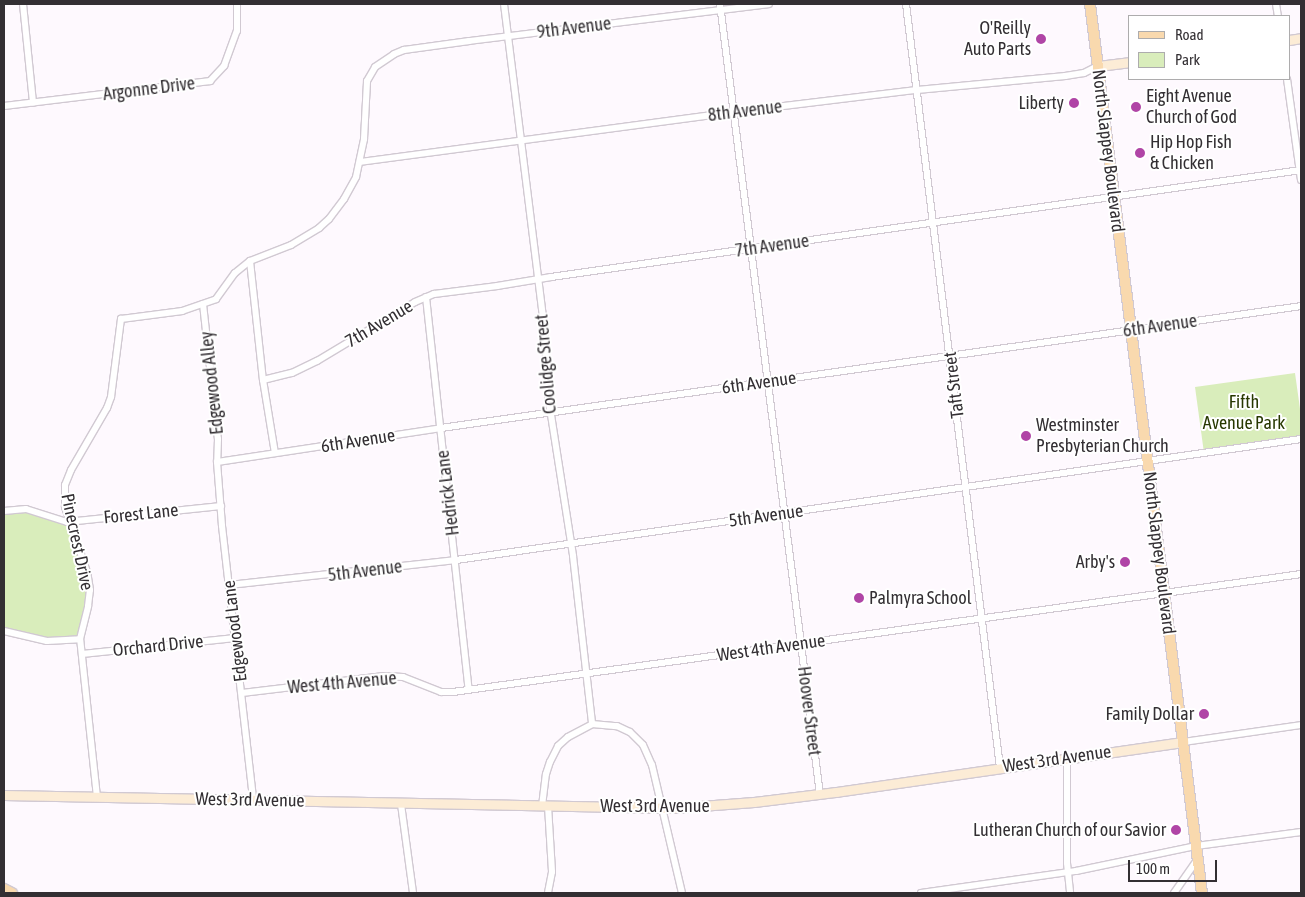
<!DOCTYPE html>
<html>
<head>
<meta charset="utf-8">
<style>
  body { margin:0 }
  #map { position:relative; width:1305px; height:897px; overflow:hidden; background:#fef9fe; font-family:"Asap Condensed",sans-serif }
  div>[style] { position:absolute }
  .green>* { inset:0; background:#d9edbb }
  .roads { filter:drop-shadow(1px 0 #d1c9d2) drop-shadow(-1px 0 #d1c9d2) drop-shadow(0 1px #d1c9d2) drop-shadow(0 -1px #d1c9d2) }
  .street>* { height:6px; margin:-3px; padding:0 3px; transform-origin:3px; border-radius:3px; background:#fff }
  .secondary>* { height:9px; margin:-4.5px; padding:0 4.5px; transform-origin:4.5px; border-radius:4.5px; background:#fcecd6 }
  .primary>* { height:10px; margin:-5px; padding:0 5px; transform-origin:5px; border-radius:5px; background:#f9d9ae }
  .dots>* { width:14px; height:14px; translate:-50% -50%; box-sizing:border-box; border:2px solid #fff; border-radius:50% }
  span { translate:-50% -50%; white-space:nowrap; text-align:center; line-height:1.15; -webkit-text-stroke:4px #fff; paint-order:stroke }
  .street-label { font-size:18px; color:#332f33 }
  .poi-label { font-size:18px; color:#332f33 }
  .right { translate:-100% -50%; text-align:right }
  .left { translate:0 -50%; text-align:left }
  .park-label { font-size:18px; color:#273800 }
  .frame { position:absolute; inset:0; border:5px solid #332f33; pointer-events:none }
  .legend { position:absolute; left:1128px; top:15px; width:162px; height:65px; box-sizing:border-box; background:#fff; border:1px solid #adacad; margin:0; padding:6px 9px; list-style:none; font-size:15px; color:#332f33 }
  .legend li { display:flex; align-items:center; gap:10px; height:25px }
  .legend b { width:25px; border:1px solid #adacad }
  .scale { position:absolute; left:1128px; top:860px; width:89px; height:22px; box-sizing:border-box; border:2px solid #332f33; border-top:0; padding-left:6px; font-size:15px; line-height:18px; white-space:nowrap; color:#332f33; -webkit-text-stroke:4px #fff; paint-order:stroke }
</style>
</head>
<body>
<div id="map">
  <div class="green">
    <i style="clip-path:polygon(1295px 373px,1301px 416px,1301px 438px,1204px 453px,1195px 387px)"></i>
    <i style="clip-path:polygon(17px 509px,69px 522px,89px 590px,80px 639px,63px 641px,4px 631px,4px 511px)"></i>
  </div>
  <div class="roads">
    <div class="street">
      <i style="left:23px;top:4px;width:99px;rotate:84.2deg"></i>
      <i style="left:504px;top:4px;width:324px;rotate:82.9deg"></i>
      <i style="left:544px;top:326px;width:76px;rotate:86.2deg"></i>
      <i style="left:549px;top:402px;width:156px;rotate:81.1deg"></i>
      <i style="left:573px;top:556px;width:169px;rotate:83.5deg"></i>
      <i style="left:720px;top:4px;width:796px;rotate:82.79deg"></i>
      <i style="left:906px;top:4px;width:769px;rotate:82.98deg"></i>
      <i style="left:1276px;top:4px;width:12px;rotate:81deg"></i>
      <i style="left:1287px;top:79px;width:102px;rotate:82.1deg"></i>
      <i style="left:4px;top:106px;width:208px;rotate:-6.9deg"></i>
      <i style="left:210px;top:81px;width:21px;rotate:-47deg"></i>
      <i style="left:224px;top:66px;width:37px;rotate:-70deg"></i>
      <i style="left:237px;top:31px;width:27px;rotate:-90deg"></i>
      <i style="left:360px;top:162px;width:377px;rotate:-7.6deg"></i>
      <i style="left:734px;top:112px;width:184px;rotate:-6.9deg"></i>
      <i style="left:917px;top:90px;width:149px;rotate:-5.4deg"></i>
      <i style="left:1065px;top:76px;width:19px;rotate:-9deg"></i>
      <i style="left:1084px;top:73px;width:16px;rotate:-27deg"></i>
      <i style="left:250px;top:261px;width:120px;rotate:83.8deg"></i>
      <i style="left:263px;top:380px;width:74px;rotate:80.7deg"></i>
      <i style="left:426px;top:297px;width:395px;rotate:83.8deg"></i>
      <i style="left:203px;top:304px;width:136px;rotate:83.7deg"></i>
      <i style="left:218px;top:439px;width:23px;rotate:92deg"></i>
      <i style="left:217px;top:462px;width:64px;rotate:85.5deg"></i>
      <i style="left:222px;top:526px;width:276px;rotate:83.5deg"></i>
      <i style="left:263px;top:380px;width:30px;rotate:-14deg"></i>
      <i style="left:292px;top:373px;width:28px;rotate:-26deg"></i>
      <i style="left:317px;top:361px;width:114px;rotate:-31deg"></i>
      <i style="left:415px;top:302px;width:21px;rotate:-23deg"></i>
      <i style="left:434px;top:294px;width:64px;rotate:-7.2deg"></i>
      <i style="left:497px;top:286px;width:55px;rotate:-9.5deg"></i>
      <i style="left:551px;top:277px;width:758px;rotate:-8.12deg"></i>
      <i style="left:217px;top:462px;width:227px;rotate:-8.6deg"></i>
      <i style="left:441px;top:428px;width:869px;rotate:-8.07deg"></i>
      <i style="left:4px;top:511px;width:22px;rotate:-5deg"></i>
      <i style="left:26px;top:509px;width:43px;rotate:17.6deg"></i>
      <i style="left:67px;top:522px;width:155px;rotate:-5.9deg"></i>
      <i style="left:230px;top:585px;width:227px;rotate:-6.3deg"></i>
      <i style="left:456px;top:560px;width:854px;rotate:-8.15deg"></i>
      <i style="left:4px;top:631px;width:44px;rotate:13.1deg"></i>
      <i style="left:47px;top:641px;width:33px;rotate:-3deg"></i>
      <i style="left:82px;top:654px;width:154px;rotate:-6deg"></i>
      <i style="left:242px;top:693px;width:143px;rotate:-6.8deg"></i>
      <i style="left:384px;top:676px;width:19px;rotate:3deg"></i>
      <i style="left:403px;top:677px;width:41px;rotate:21.5deg"></i>
      <i style="left:441px;top:692px;width:12px"></i>
      <i style="left:453px;top:692px;width:856px;rotate:-7.92deg"></i>
      <i style="left:1183px;top:742px;width:119px;rotate:-8.2deg"></i>
      <i style="left:1067px;top:758px;width:105px;rotate:90deg"></i>
      <i style="left:1067px;top:863px;width:30px;rotate:84deg"></i>
      <i style="left:97px;top:797px;width:159px;rotate:-96.1deg"></i>
      <i style="left:80px;top:639px;width:34px;rotate:-76deg"></i>
      <i style="left:88px;top:606px;width:16px;rotate:-83deg"></i>
      <i style="left:90px;top:590px;width:18px;rotate:-99deg"></i>
      <i style="left:87px;top:572px;width:69px;rotate:-108.7deg"></i>
      <i style="left:65px;top:507px;width:22px;rotate:-90deg"></i>
      <i style="left:65px;top:485px;width:16px;rotate:-68deg"></i>
      <i style="left:71px;top:470px;width:72px;rotate:-59.9deg"></i>
      <i style="left:107px;top:408px;width:12px;rotate:-70deg"></i>
      <i style="left:111px;top:397px;width:79px;rotate:-82.7deg"></i>
      <i style="left:121px;top:319px;width:62px;rotate:-7.5deg"></i>
      <i style="left:182px;top:311px;width:36px;rotate:-19deg"></i>
      <i style="left:216px;top:299px;width:32px;rotate:-54deg"></i>
      <i style="left:235px;top:273px;width:19px;rotate:-39deg"></i>
      <i style="left:250px;top:261px;width:44px;rotate:-21.3deg"></i>
      <i style="left:291px;top:245px;width:33px;rotate:-31deg"></i>
      <i style="left:319px;top:228px;width:13px;rotate:-42deg"></i>
      <i style="left:329px;top:219px;width:25px;rotate:-53deg"></i>
      <i style="left:344px;top:199px;width:25px;rotate:-61deg"></i>
      <i style="left:356px;top:177px;width:39px;rotate:-78deg"></i>
      <i style="left:364px;top:139px;width:58px;rotate:-87deg"></i>
      <i style="left:367px;top:81px;width:16px;rotate:-60deg"></i>
      <i style="left:375px;top:67px;width:23px;rotate:-34deg"></i>
      <i style="left:394px;top:54px;width:11px;rotate:-22deg"></i>
      <i style="left:404px;top:50px;width:66px;rotate:-7.9deg"></i>
      <i style="left:469px;top:41px;width:302px;rotate:-7deg"></i>
      <i style="left:401px;top:804px;width:90px;rotate:82.3deg"></i>
      <i style="left:542px;top:806px;width:32px;rotate:-83deg"></i>
      <i style="left:546px;top:774px;width:13px;rotate:-72deg"></i>
      <i style="left:550px;top:762px;width:18px;rotate:-63deg"></i>
      <i style="left:558px;top:746px;width:13px;rotate:-42deg"></i>
      <i style="left:568px;top:737px;width:27px;rotate:-28deg"></i>
      <i style="left:592px;top:724px;width:25px;rotate:5deg"></i>
      <i style="left:617px;top:726px;width:14px;rotate:25deg"></i>
      <i style="left:630px;top:732px;width:18px;rotate:45deg"></i>
      <i style="left:643px;top:745px;width:22px;rotate:66deg"></i>
      <i style="left:652px;top:765px;width:131px;rotate:76.8deg"></i>
      <i style="left:548px;top:806px;width:66px;rotate:86.5deg"></i>
      <i style="left:552px;top:872px;width:21px;rotate:101deg"></i>
      <i style="left:921px;top:893px;width:157px;rotate:-8.1deg"></i>
      <i style="left:1076px;top:871px;width:123px;rotate:-11.8deg"></i>
      <i style="left:1196px;top:846px;width:106px;rotate:-7.6deg"></i>
      <i style="left:1174px;top:893px;width:40px;rotate:-55.1deg"></i>
    </div>
    <div class="secondary">
      <i style="left:1289px;top:40px;width:12px;rotate:-9deg"></i>
      <i style="left:1098px;top:66px;width:31px;rotate:-7deg"></i>
      <i style="left:4px;top:795px;width:670px;rotate:1.11deg"></i>
      <i style="left:674px;top:808px;width:80px;rotate:-4.3deg"></i>
      <i style="left:754px;top:802px;width:83px;rotate:-7deg"></i>
      <i style="left:836px;top:792px;width:351px;rotate:-8.2deg"></i>
    </div>
    <div class="primary">
      <i style="left:1090px;top:4px;width:896px;rotate:82.82deg"></i>
      <i style="left:4px;top:889px;width:9px;rotate:27deg"></i>
    </div>
  </div>
  <div class="dots">
    <i style="left:1041px;top:39px;background:#b045a6"></i>
    <i style="left:1074px;top:103px;background:#b045a6"></i>
    <i style="left:1136px;top:107px;background:#b045a6"></i>
    <i style="left:1140px;top:153px;background:#b045a6"></i>
    <i style="left:1026px;top:436px;background:#b045a6"></i>
    <i style="left:1125px;top:562px;background:#b045a6"></i>
    <i style="left:859px;top:598px;background:#b045a6"></i>
    <i style="left:1204px;top:714px;background:#b045a6"></i>
    <i style="left:1176px;top:830px;background:#b045a6"></i>
  </div>
  <div class="street-label">
    <span style="left:574px;top:28px;rotate:-7deg">9th Avenue</span>
    <span style="left:149px;top:89px;rotate:-7deg">Argonne Drive</span>
    <span style="left:745px;top:111px;rotate:-7deg">8th Avenue</span>
    <span style="left:1108px;top:151px;rotate:83deg">North Slappey Boulevard</span>
    <span style="left:772px;top:246px;rotate:-8deg">7th Avenue</span>
    <span style="left:379px;top:324px;rotate:-31deg">7th Avenue</span>
    <span style="left:1160px;top:326px;rotate:-8deg">6th Avenue</span>
    <span style="left:546px;top:364px;rotate:-95deg">Coolidge Street</span>
    <span style="left:212px;top:383px;rotate:-96deg">Edgewood Alley</span>
    <span style="left:759px;top:383px;rotate:-8deg">6th Avenue</span>
    <span style="left:954px;top:385px;rotate:-97deg">Taft Street</span>
    <span style="left:358px;top:441px;rotate:-9deg">6th Avenue</span>
    <span style="left:448px;top:493px;rotate:-97deg">Hedrick Lane</span>
    <span style="left:141px;top:514px;rotate:-6deg">Forest Lane</span>
    <span style="left:766px;top:516px;rotate:-8deg">5th Avenue</span>
    <span style="left:77px;top:542px;rotate:78deg">Pinecrest Drive</span>
    <span style="left:1159px;top:553px;rotate:83deg">North Slappey Boulevard</span>
    <span style="left:365px;top:571px;rotate:-7deg">5th Avenue</span>
    <span style="left:235px;top:631px;rotate:-97deg">Edgewood Lane</span>
    <span style="left:158px;top:646px;rotate:-6deg">Orchard Drive</span>
    <span style="left:771px;top:648px;rotate:-8deg">West 4th Avenue</span>
    <span style="left:342px;top:683px;rotate:-5deg">West 4th Avenue</span>
    <span style="left:809px;top:711px;rotate:83deg">Hoover Street</span>
    <span style="left:1057px;top:759px;rotate:-8deg">West 3rd Avenue</span>
    <span style="left:250px;top:800px;rotate:1deg">West 3rd Avenue</span>
    <span style="left:655px;top:806px">West 3rd Avenue</span>
  </div>
  <div class="poi-label">
    <span class="right" style="left:1031px;top:39px">O'Reilly<br>Auto Parts</span>
    <span class="left" style="left:1146px;top:107px">Eight Avenue<br>Church of God</span>
    <span class="right" style="left:1064px;top:103px">Liberty</span>
    <span class="left" style="left:1150px;top:153px">Hip Hop Fish<br>&amp; Chicken</span>
    <span class="left" style="left:1036px;top:436px">Westminster<br>Presbyterian Church</span>
    <span class="right" style="left:1115px;top:562px">Arby's</span>
    <span class="left" style="left:869px;top:598px">Palmyra School</span>
    <span class="right" style="left:1194px;top:714px">Family Dollar</span>
    <span class="right" style="left:1166px;top:830px">Lutheran Church of our Savior</span>
  </div>
  <div class="park-label">
    <span style="left:1244px;top:413px">Fifth<br>Avenue Park</span>
  </div>
  <div class="frame"></div>
  <ul class="legend">
  <li><b style="height:6px;background:#f9d9ae"></b>Road</li>
  <li><b style="height:14px;background:#d9edbb"></b>Park</li>
  </ul>
  <div class="scale">100 m</div>
</div>
</body>
</html>
